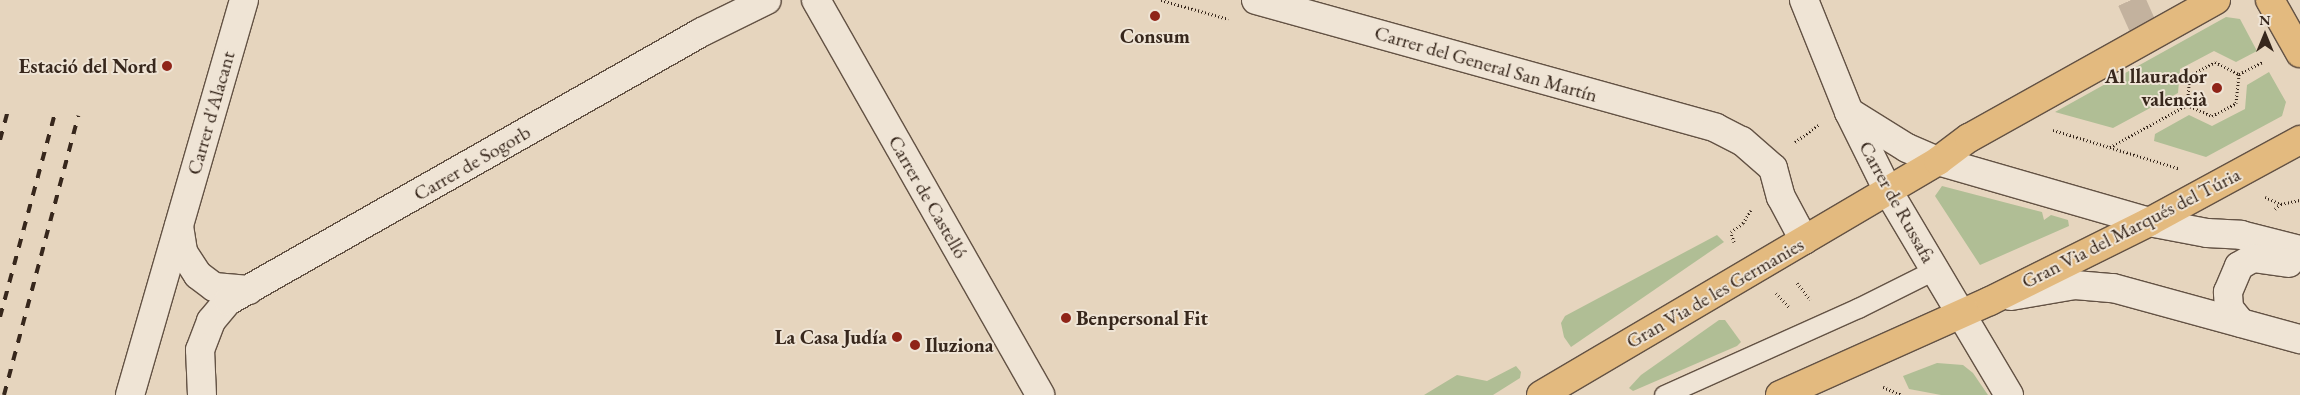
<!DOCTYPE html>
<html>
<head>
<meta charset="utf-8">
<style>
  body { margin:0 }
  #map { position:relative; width:2300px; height:395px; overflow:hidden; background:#e6d5be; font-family:"EB Garamond",serif }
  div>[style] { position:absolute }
  .green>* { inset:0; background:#b0be95 }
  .street-tunnel>* { height:28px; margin-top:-14px; transform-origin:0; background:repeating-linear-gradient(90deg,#c3b29e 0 28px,transparent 0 42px) }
  .path>* { height:3px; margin-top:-1.5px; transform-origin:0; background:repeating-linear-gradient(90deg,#37271c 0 1px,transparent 0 3.5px) }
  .roads { filter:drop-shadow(1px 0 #635244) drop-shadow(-1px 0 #635244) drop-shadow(0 1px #635244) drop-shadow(0 -1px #635244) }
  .lane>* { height:19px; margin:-9.5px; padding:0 9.5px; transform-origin:9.5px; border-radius:9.5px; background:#efe4d5 }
  .street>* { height:28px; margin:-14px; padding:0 14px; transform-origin:14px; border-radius:14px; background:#efe4d5 }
  .secondary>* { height:28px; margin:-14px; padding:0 14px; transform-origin:14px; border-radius:14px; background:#efe4d5 }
  .primary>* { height:28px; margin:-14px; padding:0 14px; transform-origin:14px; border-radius:14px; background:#e3ba7f }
  .rail>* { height:4px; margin-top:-2px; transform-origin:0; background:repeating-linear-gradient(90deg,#37271c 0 9px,transparent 0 18px) }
  .dots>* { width:14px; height:14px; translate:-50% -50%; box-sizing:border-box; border:2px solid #efe4d5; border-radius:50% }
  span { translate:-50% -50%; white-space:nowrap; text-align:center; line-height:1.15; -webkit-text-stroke:4px #efe4d5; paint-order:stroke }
  .poi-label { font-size:20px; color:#37271c; font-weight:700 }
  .right { translate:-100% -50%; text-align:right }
  .left { translate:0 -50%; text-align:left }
  .street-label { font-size:20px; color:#37271c }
  .north { position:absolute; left:2240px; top:10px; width:50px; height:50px; -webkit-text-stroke:4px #efe4d5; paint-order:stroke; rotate:0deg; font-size:14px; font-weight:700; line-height:20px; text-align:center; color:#37271c }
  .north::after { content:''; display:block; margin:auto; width:18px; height:22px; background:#37271c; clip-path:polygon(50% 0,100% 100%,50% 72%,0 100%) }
</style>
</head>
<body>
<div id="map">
  <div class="green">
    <i style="clip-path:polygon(2226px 17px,2240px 19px,2257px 51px,2236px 62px,2214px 51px,2180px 69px,2178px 93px,2113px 128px,2055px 112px)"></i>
    <i style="clip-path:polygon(2269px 72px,2286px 102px,2282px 116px,2206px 157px,2154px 141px,2155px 134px,2189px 115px,2212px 126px,2245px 109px,2247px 85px)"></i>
    <i style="clip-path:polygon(1942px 186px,2042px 212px,2044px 220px,2051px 215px,2068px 220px,2069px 226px,1980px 265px,1935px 196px)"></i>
    <i style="clip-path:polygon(1717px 235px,1724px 242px,1571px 347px,1564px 337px,1561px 323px,1565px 316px)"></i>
    <i style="clip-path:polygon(1719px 320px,1725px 320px,1741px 342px,1737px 346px,1633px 391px,1629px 388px,1641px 375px)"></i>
    <i style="clip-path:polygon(1937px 363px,1963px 365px,1973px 373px,1988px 395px,1941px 395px,1909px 389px,1903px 376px)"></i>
    <i style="clip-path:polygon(1516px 366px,1521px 372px,1520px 378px,1493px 395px,1424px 395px,1457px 375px,1487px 381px)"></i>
  </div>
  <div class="street-tunnel">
    <i style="left:2131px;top:0;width:42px;rotate:65.9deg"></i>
  </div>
  <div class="path">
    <i style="left:1161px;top:0;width:70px;rotate:15.8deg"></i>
    <i style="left:2187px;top:105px;width:30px;rotate:-84deg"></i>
    <i style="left:2190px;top:75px;width:28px;rotate:-27deg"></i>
    <i style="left:2215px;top:62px;width:27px;rotate:27deg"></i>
    <i style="left:2053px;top:130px;width:131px;rotate:16.9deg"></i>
    <i style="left:1795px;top:142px;width:29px;rotate:-36deg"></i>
    <i style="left:2110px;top:147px;width:88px;rotate:-28.6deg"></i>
    <i style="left:2187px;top:105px;width:27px;rotate:24deg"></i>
    <i style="left:2212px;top:116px;width:27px;rotate:-28deg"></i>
    <i style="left:2236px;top:103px;width:29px;rotate:-84deg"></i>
    <i style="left:2239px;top:74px;width:27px;rotate:-27deg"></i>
    <i style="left:2265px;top:197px;width:17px;rotate:24deg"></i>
    <i style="left:2281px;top:204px;width:19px;rotate:-12deg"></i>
    <i style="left:2275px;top:209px;width:8px;rotate:-40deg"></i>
    <i style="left:1734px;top:242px;width:10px;rotate:-107deg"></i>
    <i style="left:1731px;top:232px;width:15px;rotate:-37deg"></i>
    <i style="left:1743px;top:223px;width:15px;rotate:-58deg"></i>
    <i style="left:1797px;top:283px;width:21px;rotate:51deg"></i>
    <i style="left:1776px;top:293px;width:19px;rotate:47deg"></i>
    <i style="left:1883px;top:387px;width:21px;rotate:23deg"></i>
  </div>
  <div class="roads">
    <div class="lane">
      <i style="left:1664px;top:395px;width:213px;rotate:-24.2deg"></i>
      <i style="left:1858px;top:308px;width:85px;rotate:-26.6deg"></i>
    </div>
    <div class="street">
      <i style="left:816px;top:0;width:454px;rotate:60.4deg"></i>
      <i style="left:1256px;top:0;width:477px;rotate:15.5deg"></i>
      <i style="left:1716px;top:128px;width:29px;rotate:27deg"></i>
      <i style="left:1742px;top:141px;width:41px;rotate:41.1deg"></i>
      <i style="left:1773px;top:168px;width:30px;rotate:75deg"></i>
      <i style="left:1781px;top:197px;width:49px;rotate:61.9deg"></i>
      <i style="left:179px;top:226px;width:26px;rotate:81deg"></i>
      <i style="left:183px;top:252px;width:27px;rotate:57deg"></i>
      <i style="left:198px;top:275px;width:20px;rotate:37deg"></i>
      <i style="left:214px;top:287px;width:35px;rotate:5deg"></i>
      <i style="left:130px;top:395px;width:411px;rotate:-73.9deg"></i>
      <i style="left:202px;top:395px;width:45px;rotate:-92.5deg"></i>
      <i style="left:200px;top:350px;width:31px;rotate:-69deg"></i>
      <i style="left:211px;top:321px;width:26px;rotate:-50deg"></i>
      <i style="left:228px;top:301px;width:545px;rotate:-29.58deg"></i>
      <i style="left:702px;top:32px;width:72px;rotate:-26.2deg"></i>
    </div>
    <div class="secondary">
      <i style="left:1804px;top:0;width:121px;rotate:68.1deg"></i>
      <i style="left:1849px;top:112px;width:88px;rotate:63.7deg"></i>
      <i style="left:1888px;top:191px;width:237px;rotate:59.3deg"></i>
      <i style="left:1849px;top:112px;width:68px;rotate:31.8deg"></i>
      <i style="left:1907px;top:148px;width:34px;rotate:23deg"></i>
      <i style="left:1938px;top:161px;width:220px;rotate:16.1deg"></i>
      <i style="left:2149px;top:222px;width:59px;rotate:10.7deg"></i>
      <i style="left:2207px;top:233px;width:34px;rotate:3deg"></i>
      <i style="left:2241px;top:235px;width:61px;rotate:14.3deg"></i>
      <i style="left:2011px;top:296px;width:65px;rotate:-9.8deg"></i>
      <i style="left:2075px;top:285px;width:38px;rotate:5deg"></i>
      <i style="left:2113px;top:288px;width:194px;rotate:15.3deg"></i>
      <i style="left:2241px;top:323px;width:19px;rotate:-129deg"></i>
      <i style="left:2229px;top:308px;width:16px;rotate:-94deg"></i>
      <i style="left:2228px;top:292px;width:28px;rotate:-67deg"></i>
      <i style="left:2239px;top:266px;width:16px;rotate:-30deg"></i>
      <i style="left:2253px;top:258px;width:36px;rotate:8deg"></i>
    </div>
    <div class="primary">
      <i style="left:2270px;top:0;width:61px;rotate:60.5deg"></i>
      <i style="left:1541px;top:395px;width:461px;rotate:-30.5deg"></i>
      <i style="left:1938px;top:161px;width:39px;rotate:-37deg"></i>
      <i style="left:1969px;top:138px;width:283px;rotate:-29.2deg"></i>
      <i style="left:1780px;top:395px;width:230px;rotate:-24.1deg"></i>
      <i style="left:1990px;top:301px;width:178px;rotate:-26.4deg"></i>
      <i style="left:2149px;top:222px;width:172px;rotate:-28.5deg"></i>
    </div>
  </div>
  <div class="rail">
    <i style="left:0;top:140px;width:28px;rotate:-75deg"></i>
    <i style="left:0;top:317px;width:214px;rotate:-74.9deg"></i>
    <i style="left:4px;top:395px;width:289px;rotate:-75.1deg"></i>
  </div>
  <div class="dots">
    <i style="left:1155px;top:16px;background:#8f2418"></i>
    <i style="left:167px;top:66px;background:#8f2418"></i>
    <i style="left:2217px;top:88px;background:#8f2418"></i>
    <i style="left:1066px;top:318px;background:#8f2418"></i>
    <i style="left:897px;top:337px;background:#8f2418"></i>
    <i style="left:915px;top:345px;background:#8f2418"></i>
  </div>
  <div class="poi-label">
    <span style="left:1155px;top:36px">Consum</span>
    <span class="right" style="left:157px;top:66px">Estació del Nord</span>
    <span class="right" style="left:2207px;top:88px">Al llaurador<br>valencià</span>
    <span class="left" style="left:1076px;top:318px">Benpersonal Fit</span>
    <span class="right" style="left:887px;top:337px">La Casa Judía</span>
    <span class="left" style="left:925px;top:345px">Iluziona</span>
  </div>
  <div class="street-label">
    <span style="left:1486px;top:64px;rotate:16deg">Carrer del General San Martín</span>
    <span style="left:211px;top:113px;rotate:-74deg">Carrer d'Alacant</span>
    <span style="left:472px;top:163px;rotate:-30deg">Carrer de Sogorb</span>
    <span style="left:928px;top:197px;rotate:60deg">Carrer de Castelló</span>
    <span style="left:1897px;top:202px;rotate:61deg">Carrer de Russafa</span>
    <span style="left:2131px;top:228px;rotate:-27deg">Gran Via del Marqués del Túria</span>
    <span style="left:1715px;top:293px;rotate:-30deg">Gran Via de les Germanies</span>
  </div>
  <div class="north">N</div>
</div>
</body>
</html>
